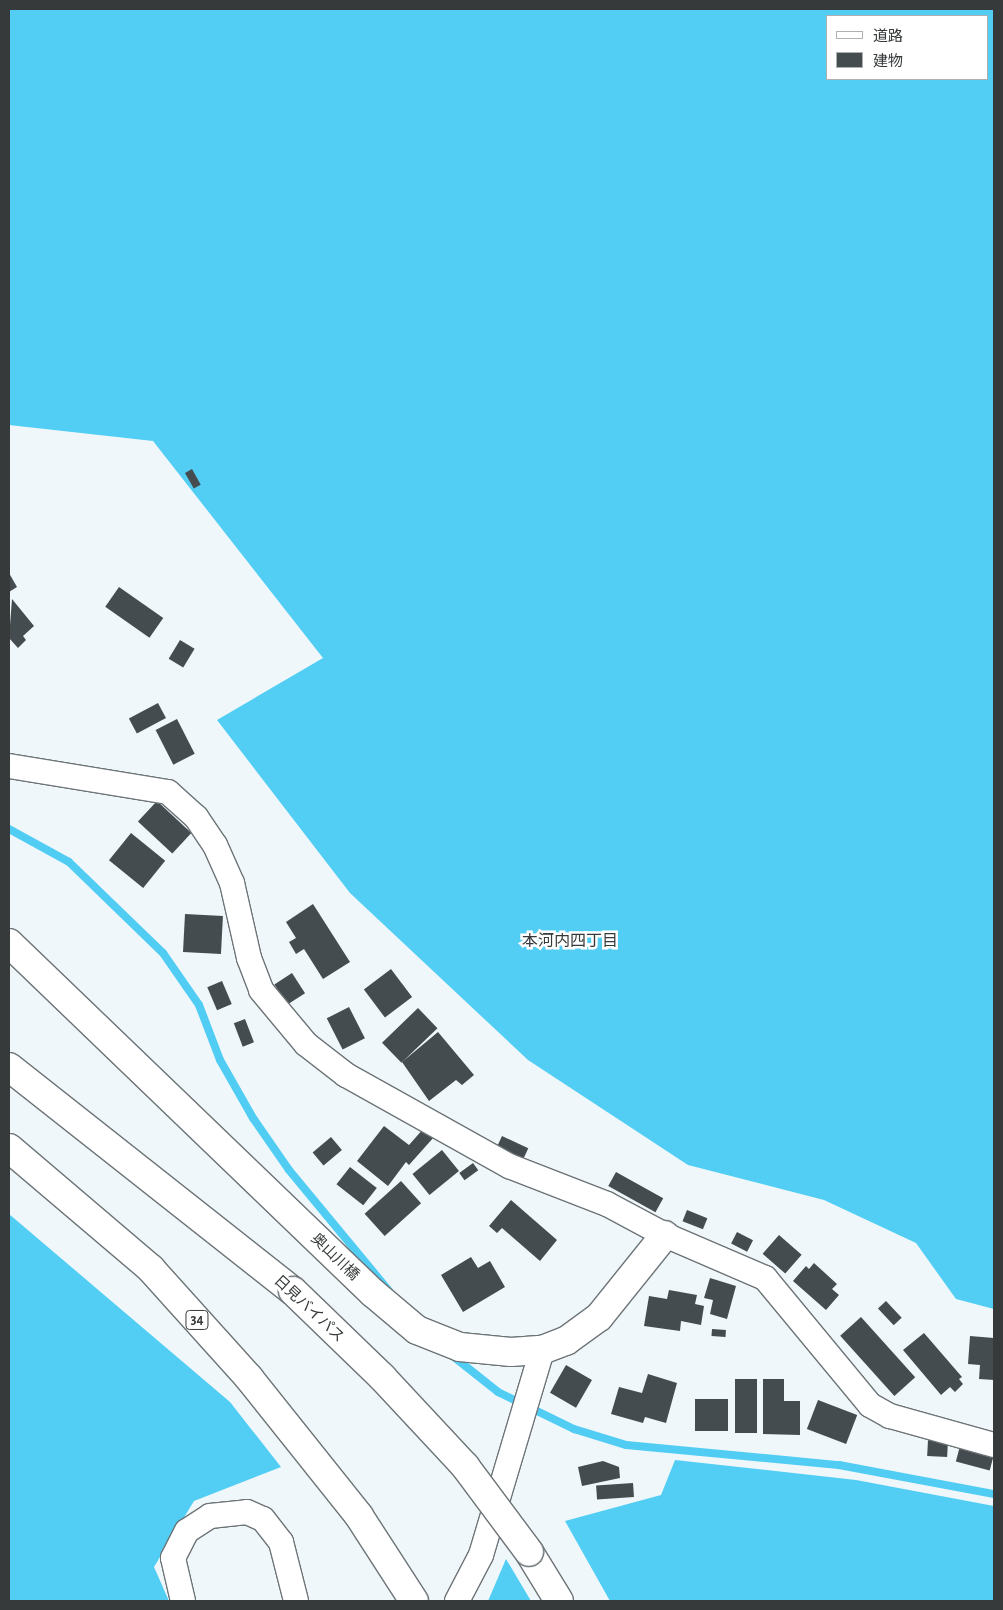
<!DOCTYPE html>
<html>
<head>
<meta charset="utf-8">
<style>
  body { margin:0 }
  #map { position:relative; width:1003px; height:1610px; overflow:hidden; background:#eff7fb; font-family:"Alegreya Sans","Noto Sans JP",sans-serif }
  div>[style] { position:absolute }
  .forest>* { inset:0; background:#52cef5 }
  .stream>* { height:8px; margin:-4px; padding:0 4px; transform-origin:4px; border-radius:4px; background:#51cdf4 }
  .building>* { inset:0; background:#454c4f; transform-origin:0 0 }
  .roads { filter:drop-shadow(1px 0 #6d7477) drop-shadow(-1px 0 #6d7477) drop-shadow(0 1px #6d7477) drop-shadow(0 -1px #6d7477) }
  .minor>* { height:24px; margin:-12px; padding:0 12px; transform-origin:12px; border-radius:12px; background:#fff }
  .tertiary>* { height:28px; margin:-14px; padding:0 14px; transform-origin:14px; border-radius:14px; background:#fff }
  .trunk>* { height:28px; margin:-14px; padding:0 14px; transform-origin:14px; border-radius:14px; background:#fff }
  .bridges { filter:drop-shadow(1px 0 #6d7477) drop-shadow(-1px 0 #6d7477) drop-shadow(0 1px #6d7477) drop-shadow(0 -1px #6d7477) }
  .trunk-bridge>* { height:28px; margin:-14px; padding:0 14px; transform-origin:14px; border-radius:14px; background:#fff }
  span { translate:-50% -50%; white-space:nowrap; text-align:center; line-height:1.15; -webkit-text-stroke:5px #fff; paint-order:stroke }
  .shield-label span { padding:1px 4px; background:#fff; border:1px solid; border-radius:4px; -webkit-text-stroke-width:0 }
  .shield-label { font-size:14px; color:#363a3b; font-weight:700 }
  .street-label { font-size:15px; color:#363a3b }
  .neighbourhood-label { font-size:16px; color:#363a3b }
  .frame { position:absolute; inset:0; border:10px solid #363a3b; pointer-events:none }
  .legend { position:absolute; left:826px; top:15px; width:162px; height:65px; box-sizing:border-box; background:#fff; border:1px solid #afb0b1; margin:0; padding:6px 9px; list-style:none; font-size:15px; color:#363a3b }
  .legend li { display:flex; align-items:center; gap:10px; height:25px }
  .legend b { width:25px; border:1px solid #afb0b1 }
</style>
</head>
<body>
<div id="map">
  <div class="forest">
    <i style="clip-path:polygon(evenodd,9px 9px,994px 9px,994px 1309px,956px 1299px,916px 1243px,824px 1200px,688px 1165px,528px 1060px,350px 893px,217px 720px,323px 658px,153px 441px,9px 425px,9px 9px,827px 16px,987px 16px,987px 79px,827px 79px,827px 16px)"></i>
    <i style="clip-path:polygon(9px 1214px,230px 1402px,281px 1467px,194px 1501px,154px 1567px,169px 1601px,9px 1601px)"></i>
    <i style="clip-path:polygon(675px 1460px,856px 1480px,994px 1506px,994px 1601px,610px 1601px,565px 1521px,661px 1495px)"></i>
    <i style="clip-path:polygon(506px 1559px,531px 1601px,488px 1601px)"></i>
  </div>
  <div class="stream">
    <i style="left:9px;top:829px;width:68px;rotate:28.8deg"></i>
    <i style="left:69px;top:862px;width:131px;rotate:44.1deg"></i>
    <i style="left:163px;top:953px;width:63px;rotate:55.3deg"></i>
    <i style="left:199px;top:1005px;width:59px;rotate:69.1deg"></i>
    <i style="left:220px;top:1060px;width:67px;rotate:60.4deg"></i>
    <i style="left:253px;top:1118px;width:63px;rotate:55.3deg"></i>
    <i style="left:289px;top:1170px;width:157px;rotate:50.4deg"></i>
    <i style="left:449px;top:1353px;width:63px;rotate:38.5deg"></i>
    <i style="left:498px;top:1392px;width:85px;rotate:26deg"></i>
    <i style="left:574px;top:1429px;width:54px;rotate:17.1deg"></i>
    <i style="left:626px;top:1445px;width:214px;rotate:5.4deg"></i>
    <i style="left:839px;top:1465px;width:158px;rotate:10.6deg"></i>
  </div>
  <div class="building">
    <i style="left:192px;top:469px;width:18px;height:8px;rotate:61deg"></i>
    <i style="clip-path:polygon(9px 573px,17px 587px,9px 592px)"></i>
    <i style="left:119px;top:587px;width:54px;height:24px;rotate:35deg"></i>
    <i style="clip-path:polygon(12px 599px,34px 626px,23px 636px,26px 640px,18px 648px,9px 638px)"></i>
    <i style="left:180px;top:640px;width:17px;height:22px;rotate:31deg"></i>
    <i style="left:158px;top:703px;width:17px;height:33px;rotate:62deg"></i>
    <i style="left:177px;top:719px;width:39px;height:24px;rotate:63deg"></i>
    <i style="left:157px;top:801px;width:47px;height:28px;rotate:43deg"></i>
    <i style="left:131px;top:833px;width:44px;height:35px;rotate:39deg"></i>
    <i style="clip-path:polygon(313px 904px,350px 962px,323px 979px,304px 949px,296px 954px,289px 942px,296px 938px,286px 922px)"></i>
    <i style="left:185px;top:914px;width:38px;height:38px;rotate:3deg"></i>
    <i style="left:391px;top:969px;width:35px;height:34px;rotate:53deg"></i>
    <i style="left:292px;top:973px;width:24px;height:21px;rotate:57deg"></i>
    <i style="left:222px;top:981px;width:25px;height:16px;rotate:67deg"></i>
    <i style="left:349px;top:1007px;width:35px;height:25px;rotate:63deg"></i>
    <i style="left:418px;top:1008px;width:28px;height:50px;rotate:46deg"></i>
    <i style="left:245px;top:1019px;width:25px;height:12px;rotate:69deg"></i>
    <i style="clip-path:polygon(438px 1032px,474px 1075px,462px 1085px,456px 1080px,429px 1101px,402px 1062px)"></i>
    <i style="clip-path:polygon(384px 1126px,409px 1145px,424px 1128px,434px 1137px,409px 1165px,406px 1162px,388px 1186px,357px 1161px)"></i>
    <i style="left:502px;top:1136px;width:29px;height:14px;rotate:25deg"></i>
    <i style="left:331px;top:1137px;width:17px;height:24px;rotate:50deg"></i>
    <i style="left:442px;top:1150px;width:27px;height:38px;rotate:51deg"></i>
    <i style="left:473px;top:1163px;width:9px;height:17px;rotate:54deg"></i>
    <i style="left:350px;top:1167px;width:34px;height:22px;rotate:38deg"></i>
    <i style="left:616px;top:1172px;width:54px;height:16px;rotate:29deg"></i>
    <i style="left:401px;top:1181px;width:30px;height:49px;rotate:48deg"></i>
    <i style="clip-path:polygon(511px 1200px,557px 1240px,540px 1261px,502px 1228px,497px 1233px,489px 1226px)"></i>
    <i style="left:687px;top:1210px;width:22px;height:12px;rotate:22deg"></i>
    <i style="left:737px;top:1232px;width:18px;height:13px;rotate:27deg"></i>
    <i style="left:779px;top:1235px;width:30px;height:25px;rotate:41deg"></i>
    <i style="clip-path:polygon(471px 1257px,478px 1268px,490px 1261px,505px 1287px,463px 1312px,441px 1275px)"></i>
    <i style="clip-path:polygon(814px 1263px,837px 1284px,832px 1289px,839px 1295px,826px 1310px,793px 1281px,806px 1266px,809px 1269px)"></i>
    <i style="clip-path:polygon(710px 1278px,736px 1286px,727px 1319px,710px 1314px,713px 1300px,704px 1298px)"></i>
    <i style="clip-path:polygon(669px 1290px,697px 1295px,695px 1304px,704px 1306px,701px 1325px,681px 1321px,680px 1331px,644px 1326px,649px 1296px,667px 1299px)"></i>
    <i style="left:886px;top:1301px;width:23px;height:11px;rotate:47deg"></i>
    <i style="left:861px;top:1317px;width:81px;height:28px;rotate:48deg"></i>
    <i style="left:712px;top:1329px;width:14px;height:7px;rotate:4deg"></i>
    <i style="clip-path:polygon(924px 1333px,962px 1377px,959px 1379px,963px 1384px,955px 1392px,950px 1387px,941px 1395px,903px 1350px)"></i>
    <i style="clip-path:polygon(970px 1336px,994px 1338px,994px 1380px,979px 1379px,980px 1365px,968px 1364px)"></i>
    <i style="left:566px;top:1365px;width:30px;height:32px;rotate:30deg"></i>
    <i style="clip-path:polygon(648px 1374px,677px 1383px,666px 1423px,645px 1417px,643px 1423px,611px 1414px,619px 1387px,642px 1393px)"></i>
    <i style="left:735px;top:1379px;width:22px;height:54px"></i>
    <i style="clip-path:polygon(763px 1379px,784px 1379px,784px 1401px,800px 1401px,800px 1435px,763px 1434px)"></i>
    <i style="left:695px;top:1399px;width:33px;height:32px"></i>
    <i style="left:818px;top:1400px;width:42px;height:31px;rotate:21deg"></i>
    <i style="left:928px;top:1440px;width:20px;height:16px;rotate:3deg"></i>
    <i style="left:960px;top:1446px;width:35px;height:16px;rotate:15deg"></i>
    <i style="clip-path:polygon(603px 1461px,619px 1467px,620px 1478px,582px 1486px,578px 1467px)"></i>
    <i style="left:633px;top:1483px;width:14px;height:37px;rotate:86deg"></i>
  </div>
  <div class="roads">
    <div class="minor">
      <i style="left:9px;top:766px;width:161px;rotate:9.3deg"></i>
      <i style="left:168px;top:792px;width:38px;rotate:42deg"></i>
      <i style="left:196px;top:817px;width:34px;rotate:56deg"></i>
      <i style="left:215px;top:845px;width:42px;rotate:65.9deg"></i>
      <i style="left:232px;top:883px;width:77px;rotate:77.2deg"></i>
      <i style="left:249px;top:958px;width:34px;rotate:69deg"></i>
      <i style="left:261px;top:990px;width:70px;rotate:50.2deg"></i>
      <i style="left:306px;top:1044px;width:51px;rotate:37.8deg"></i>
      <i style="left:346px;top:1075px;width:187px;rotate:29.2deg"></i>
      <i style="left:509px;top:1166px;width:105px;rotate:21.2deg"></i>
      <i style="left:607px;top:1204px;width:66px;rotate:28.1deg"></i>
      <i style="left:665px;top:1235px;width:109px;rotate:23.3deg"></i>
      <i style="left:765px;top:1278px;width:165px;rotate:50.4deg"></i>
      <i style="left:870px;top:1405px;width:23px;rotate:29deg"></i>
      <i style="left:890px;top:1416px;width:108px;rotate:15.6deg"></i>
      <i style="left:183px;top:1601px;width:44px;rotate:-103.1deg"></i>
      <i style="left:173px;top:1558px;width:30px;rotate:-63deg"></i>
      <i style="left:187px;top:1531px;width:27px;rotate:-33deg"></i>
      <i style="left:210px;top:1516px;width:37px;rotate:-6deg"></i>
      <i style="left:247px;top:1512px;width:17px;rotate:24deg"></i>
      <i style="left:263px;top:1519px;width:29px;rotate:52deg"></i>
      <i style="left:281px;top:1542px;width:61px;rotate:75.7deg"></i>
      <i style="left:457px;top:1601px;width:52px;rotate:-62.4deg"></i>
      <i style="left:481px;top:1555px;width:214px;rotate:-73.4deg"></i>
    </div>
    <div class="tertiary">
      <i style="left:9px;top:943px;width:505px;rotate:43.88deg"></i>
      <i style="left:373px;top:1293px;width:57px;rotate:40.1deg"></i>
      <i style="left:417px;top:1330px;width:46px;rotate:21.6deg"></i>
      <i style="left:460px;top:1347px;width:51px;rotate:5.6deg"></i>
      <i style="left:511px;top:1352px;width:31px;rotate:-4deg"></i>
      <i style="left:542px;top:1350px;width:26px;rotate:-21deg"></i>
      <i style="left:566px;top:1341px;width:41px;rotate:-36deg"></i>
      <i style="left:599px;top:1317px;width:105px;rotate:-51.2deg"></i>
    </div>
    <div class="trunk">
      <i style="left:9px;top:1067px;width:362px;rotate:38.3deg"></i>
      <i style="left:9px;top:1148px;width:187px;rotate:40.4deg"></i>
      <i style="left:151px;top:1269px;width:147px;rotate:48deg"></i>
      <i style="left:249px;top:1378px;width:176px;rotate:51.4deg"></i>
      <i style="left:359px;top:1516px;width:101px;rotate:57.1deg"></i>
      <i style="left:529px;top:1552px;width:57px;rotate:58.5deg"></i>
    </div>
  </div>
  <div class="bridges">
    <div class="trunk-bridge">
      <i style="left:293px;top:1291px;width:124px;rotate:44deg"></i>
      <i style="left:382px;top:1377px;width:122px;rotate:47deg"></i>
      <i style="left:465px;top:1466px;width:107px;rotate:53.3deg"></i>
    </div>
  </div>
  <div class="shield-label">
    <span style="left:197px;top:1320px">34</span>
  </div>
  <div class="street-label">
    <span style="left:335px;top:1257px;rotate:44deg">奥山川橋</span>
    <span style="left:309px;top:1309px;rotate:43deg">日見バイパス</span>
  </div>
  <div class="neighbourhood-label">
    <span style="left:570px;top:941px">本河内四丁目</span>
  </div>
  <div class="frame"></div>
  <ul class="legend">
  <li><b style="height:6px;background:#fff"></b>道路</li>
  <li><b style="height:14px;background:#454c4f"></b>建物</li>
  </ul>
</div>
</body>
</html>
